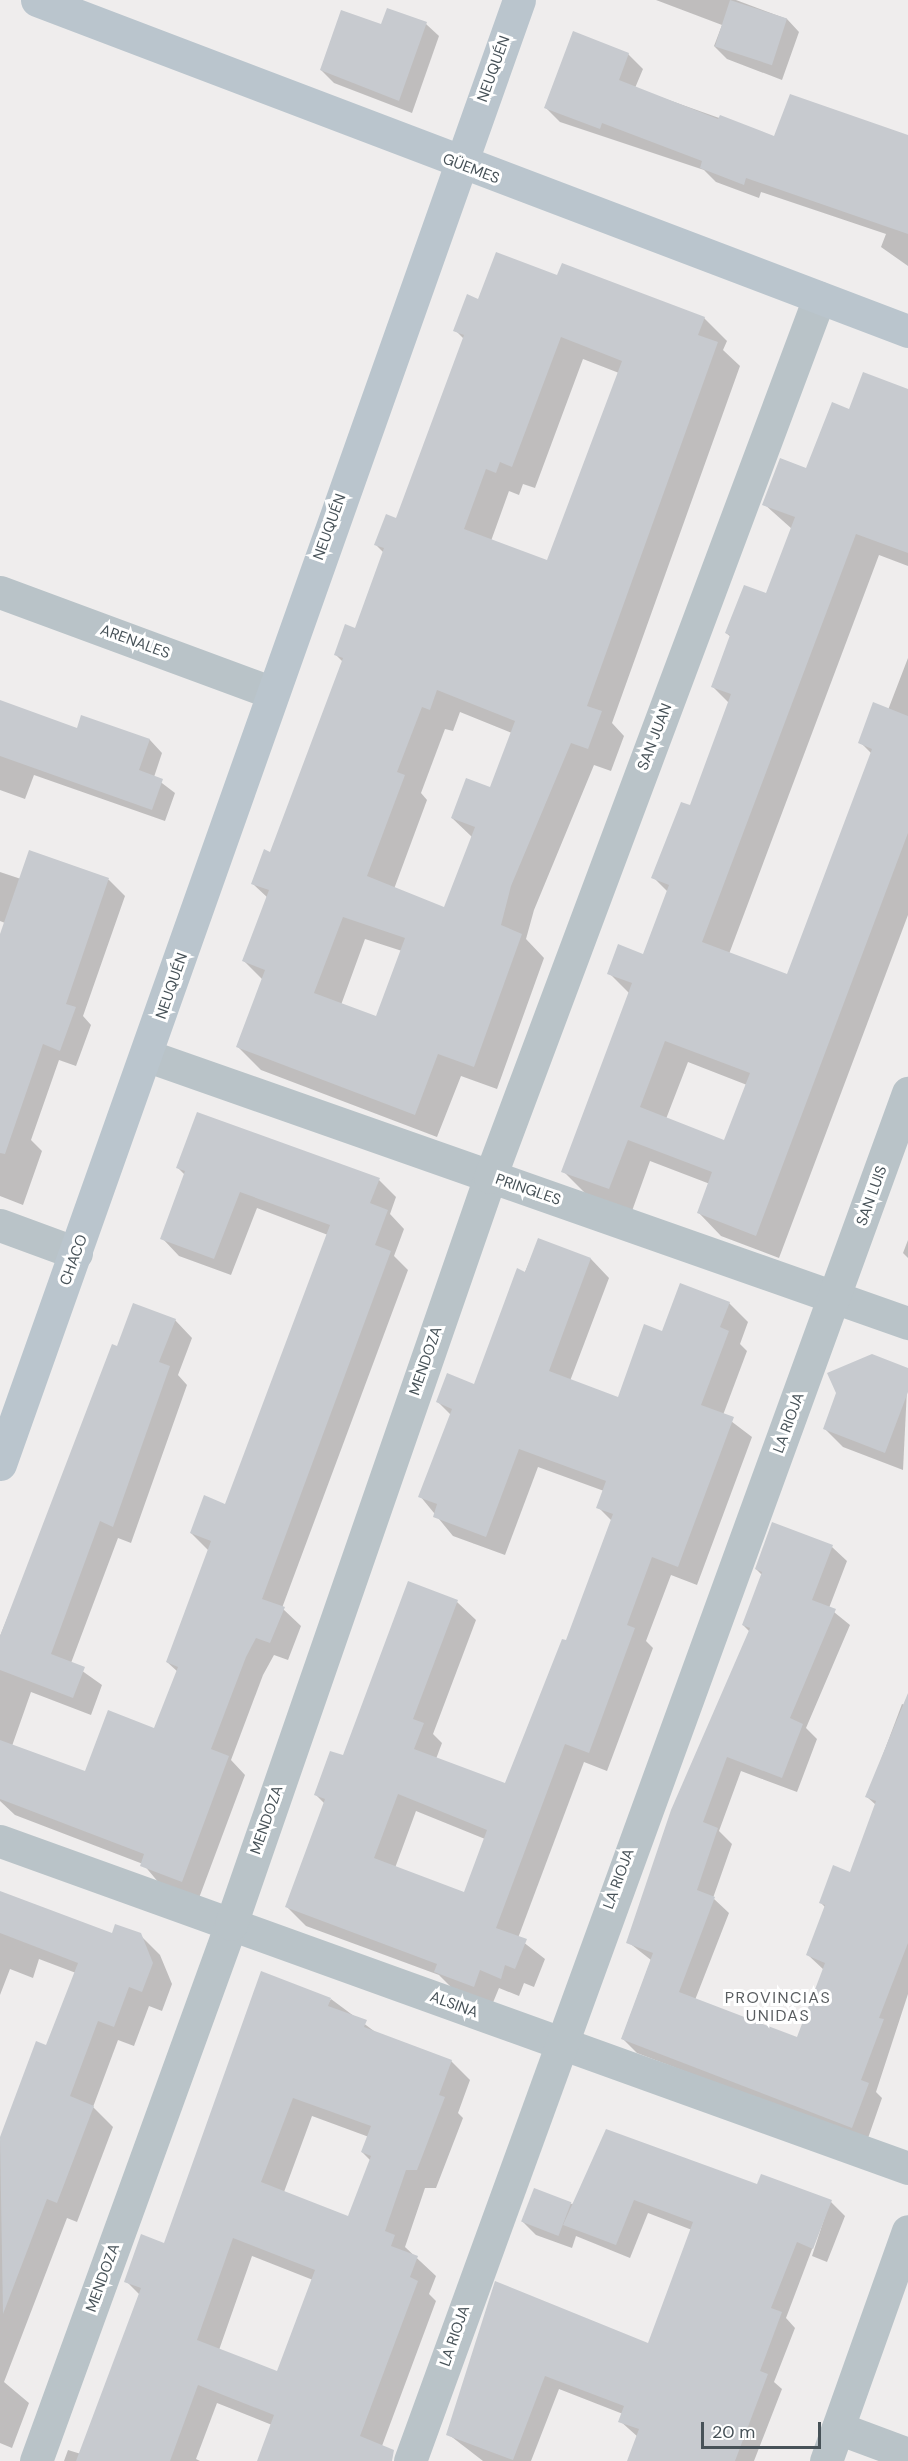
<!DOCTYPE html>
<html>
<head>
<meta charset="utf-8">
<style>
  body { margin:0 }
  #map { position:relative; width:908px; height:2461px; overflow:hidden; background:#efeded; font-family:"DM Sans",sans-serif }
  div>[style] { position:absolute }
  .shadow>* { inset:0; background:#0003 }
  .building>* { inset:0; background:#c7cacf; transform-origin:0 0 }
  .street>* { height:33px; margin:-16.5px; padding:0 16.5px; transform-origin:16.5px; border-radius:16.5px; background:#b9c3c8 }
  .secondary>* { height:33px; margin:-16.5px; padding:0 16.5px; transform-origin:16.5px; border-radius:16.5px; background:#bac5cd }
  span { translate:-50% -50%; white-space:nowrap; text-align:center; line-height:1.15; -webkit-text-stroke:6px #fff; paint-order:stroke }
  .street-label { font-size:15px; color:#475258 }
  .neighbourhood-label { font-size:16px; color:#5a5e61; letter-spacing:1.5px }
  .scale { position:absolute; left:701px; top:2422px; width:120px; height:27px; box-sizing:border-box; border:3px solid #475258; border-top:0; padding-left:8px; font-size:18px; line-height:21px; white-space:nowrap; color:#475258; -webkit-text-stroke:4px #fff; paint-order:stroke }
</style>
</head>
<body>
<div id="map">
  <div class="shadow">
    <i style="clip-path:polygon(656px 0,736px 0,787px 19px,799px 32px,782px 80px,727px 59px,714px 46px,722px 25px)"></i>
    <i style="clip-path:polygon(426px 24px,439px 36px,412px 113px,334px 83px,321px 70px,382px 26px)"></i>
    <i style="clip-path:polygon(628px 54px,643px 69px,635px 88px,775px 138px,908px 137px,908px 266px,881px 247px,886px 234px,761px 192px,759px 198px,716px 182px,704px 170px,560px 122px,546px 108px)"></i>
    <i style="clip-path:polygon(evenodd,558px 277px,704px 318px,727px 341px,723px 350px,740px 366px,612px 723px,624px 736px,611px 771px,594px 765px,534px 910px,526px 939px,544px 958px,497px 1089px,461px 1076px,437px 1137px,261px 1070px,238px 1047px,263px 980px,244px 961px,268px 898px,253px 884px,271px 854px,343px 662px,336px 655px,356px 630px,384px 553px,376px 545px,396px 520px,464px 339px,455px 330px,479px 301px,558px 277px,583px 359px,619px 373px,548px 562px,491px 541px,509px 491px,519px 495px,523px 484px,535px 488px,583px 359px,558px 277px,460px 712px,512px 733px,491px 789px,452px 818px,472px 837px,445px 909px,394px 889px,427px 800px,421px 793px,445px 729px,453px 731px,460px 712px,558px 277px,365px 939px,402px 951px,377px 1018px,341px 1005px,365px 939px)"></i>
    <i style="clip-path:polygon(evenodd,908px 391px,908px 566px,879px 555px,729px 954px,788px 976px,872px 754px,860px 742px,888px 710px,908px 658px,908px 915px,779px 1258px,721px 1236px,699px 1213px,710px 1184px,650px 1161px,632px 1211px,586px 1194px,563px 1171px,630px 994px,609px 973px,644px 956px,668px 892px,653px 877px,691px 807px,729px 703px,712px 686px,731px 637px,726px 633px,767px 595px,792px 529px,764px 504px,807px 470px,850px 411px,908px 391px,688px 1062px,747px 1085px,725px 1142px,666px 1119px,688px 1062px)"></i>
    <i style="clip-path:polygon(0 702px,78px 730px,82px 717px,150px 740px,162px 753px,154px 777px,175px 793px,165px 821px,34px 775px,25px 799px,0 790px)"></i>
    <i style="clip-path:polygon(30px 852px,109px 880px,125px 896px,83px 1016px,91px 1025px,76px 1066px,59px 1060px,31px 1140px,42px 1151px,23px 1205px,0 1196px,0 938px,5px 923px,0 921px,0 872px,21px 879px)"></i>
    <i style="clip-path:polygon(178px 1168px,379px 1180px,396px 1197px,390px 1214px,404px 1229px,394px 1256px,408px 1270px,282px 1608px,301px 1626px,288px 1660px,274px 1655px,263px 1675px,231px 1760px,245px 1775px,199px 1898px,159px 1883px,143px 1864px,15px 1815px,0 1801px,0 1636px,118px 1348px,175px 1320px,192px 1338px,178px 1375px,187px 1385px,131px 1543px,118px 1538px,71px 1663px,102px 1685px,91px 1715px,31px 1692px,12px 1746px,86px 1773px,155px 1730px,178px 1672px,167px 1662px,209px 1551px,191px 1533px,226px 1506px,328px 1235px,257px 1208px,231px 1275px,179px 1256px,162px 1238px,185px 1175px)"></i>
    <i style="clip-path:polygon(evenodd,539px 1240px,591px 1259px,609px 1278px,570px 1381px,619px 1399px,662px 1333px,729px 1303px,748px 1322px,740px 1344px,747px 1351px,723px 1415px,752px 1437px,697px 1585px,671px 1575px,646px 1641px,653px 1648px,607px 1771px,584px 1762px,518px 1938px,545px 1959px,534px 1987px,524px 1983px,519px 1996px,499px 1988px,492px 2005px,454px 1990px,439px 1975px,306px 1926px,287px 1907px,325px 1804px,315px 1794px,457px 1602px,476px 1620px,433px 1734px,442px 1743px,436px 1759px,506px 1785px,567px 1642px,612px 1521px,598px 1507px,604px 1491px,538px 1467px,505px 1555px,453px 1536px,420px 1496px,451px 1415px,438px 1402px,475px 1386px,539px 1240px,416px 1811px,485px 1839px,465px 1894px,395px 1868px,416px 1811px)"></i>
    <i style="clip-path:polygon(908px 1240px,908px 1258px,903px 1253px)"></i>
    <i style="clip-path:polygon(908px 1369px,903px 1470px,843px 1447px,825px 1429px)"></i>
    <i style="clip-path:polygon(832px 1547px,847px 1561px,829px 1608px,850px 1625px,806px 1728px,817px 1739px,797px 1792px,741px 1771px,719px 1831px,732px 1844px,713px 1898px,729px 1913px,695px 2000px,798px 2039px,824px 1970px,808px 1955px,826px 1908px,821px 1903px,851px 1874px,876px 1805px,867px 1797px,902px 1704px,908px 1706px,908px 1994px,876px 2092px,882px 2098px,867px 2141px,637px 2053px,622px 2038px,651px 1960px,628px 1942px,750px 1632px,743px 1625px,762px 1575px,756px 1569px)"></i>
    <i style="clip-path:polygon(0 1892px,113px 1935px,140px 1935px,160px 1955px,172px 1984px,162px 2011px,149px 2006px,134px 2046px,118px 2040px,93px 2107px,113px 2127px,77px 2222px,67px 2218px,4px 2382px,29px 2403px,12px 2448px,0 2443px,0 2141px,37px 2043px,47px 2047px,76px 1973px,39px 1959px,33px 1978px,10px 1969px,0 1995px)"></i>
    <i style="clip-path:polygon(evenodd,331px 1999px,378px 2034px,451px 2061px,470px 2080px,458px 2113px,463px 2118px,436px 2188px,425px 2188px,405px 2247px,436px 2276px,429px 2294px,436px 2301px,379px 2454px,383px 2461px,258px 2461px,272px 2425px,217px 2403px,196px 2459px,200px 2461px,64px 2461px,68px 2450px,81px 2454px,140px 2295px,126px 2281px,165px 2245px,331px 1999px,312px 2116px,369px 2137px,362px 2152px,371px 2161px,349px 2218px,284px 2192px,312px 2116px,331px 1999px,252px 2256px,313px 2280px,278px 2373px,219px 2350px,252px 2256px)"></i>
    <i style="clip-path:polygon(758px 2186px,831px 2202px,845px 2216px,827px 2262px,812px 2256px,828px 2207px,786px 2318px,795px 2328px,774px 2382px,782px 2389px,754px 2461px,629px 2461px,638px 2437px,620px 2421px,623px 2414px,559px 2389px,531px 2461px,483px 2461px,448px 2434px,496px 2283px,649px 2345px,692px 2230px,648px 2213px,630px 2258px,576px 2236px,572px 2248px,536px 2235px,523px 2222px,570px 2204px)"></i>
  </div>
  <div class="building">
    <i style="left:730px;top:0;width:60px;height:49px;rotate:18deg"></i>
    <i style="clip-path:polygon(387px 8px,427px 22px,399px 101px,320px 70px,341px 10px,381px 24px)"></i>
    <i style="clip-path:polygon(573px 31px,629px 53px,619px 80px,718px 119px,720px 115px,774px 136px,790px 94px,908px 135px,908px 234px,746px 178px,744px 185px,700px 168px,702px 161px,602px 123px,600px 129px,544px 108px)"></i>
    <i style="clip-path:polygon(evenodd,496px 252px,557px 275px,562px 263px,705px 317px,698px 335px,718px 342px,587px 706px,602px 711px,588px 749px,571px 743px,511px 886px,501px 925px,522px 934px,474px 1067px,438px 1054px,415px 1115px,236px 1047px,265px 970px,242px 961px,269px 890px,251px 884px,264px 849px,270px 852px,343px 658px,334px 655px,345px 624px,355px 628px,384px 548px,374px 545px,386px 514px,396px 518px,464px 335px,453px 331px,467px 294px,478px 299px,496px 252px,561px 337px,622px 361px,547px 560px,464px 529px,486px 469px,496px 473px,500px 462px,512px 467px,561px 337px,496px 252px,437px 690px,515px 721px,490px 787px,466px 778px,451px 818px,475px 827px,444px 907px,367px 876px,405px 775px,397px 772px,422px 707px,430px 710px,437px 690px,496px 252px,343px 917px,405px 938px,376px 1016px,314px 993px,343px 917px)"></i>
    <i style="clip-path:polygon(evenodd,863px 372px,908px 389px,908px 553px,856px 534px,702px 942px,787px 974px,872px 749px,858px 743px,873px 702px,908px 716px,908px 833px,756px 1236px,697px 1213px,712px 1172px,628px 1140px,609px 1189px,561px 1172px,632px 983px,607px 974px,618px 944px,643px 954px,669px 885px,651px 878px,681px 802px,690px 805px,731px 694px,711px 687px,730px 635px,725px 633px,744px 585px,766px 593px,795px 517px,762px 505px,780px 458px,806px 468px,832px 402px,849px 409px,863px 372px,665px 1041px,750px 1073px,724px 1140px,640px 1107px,665px 1041px)"></i>
    <i style="clip-path:polygon(0 700px,77px 728px,81px 715px,150px 739px,139px 770px,163px 779px,152px 810px,0 756px)"></i>
    <i style="clip-path:polygon(29px 850px,109px 878px,66px 1004px,76px 1007px,60px 1051px,43px 1044px,5px 1154px,0 1153px,0 934px)"></i>
    <i style="clip-path:polygon(197px 1112px,380px 1178px,370px 1203px,388px 1210px,375px 1245px,391px 1251px,262px 1599px,285px 1607px,270px 1643px,256px 1638px,246px 1657px,211px 1749px,229px 1756px,182px 1882px,140px 1866px,144px 1854px,0 1799px,0 1740px,85px 1771px,108px 1710px,154px 1728px,178px 1667px,166px 1662px,211px 1541px,190px 1533px,204px 1495px,225px 1504px,330px 1225px,240px 1192px,214px 1259px,160px 1239px,185px 1171px,176px 1168px)"></i>
    <i style="clip-path:polygon(evenodd,538px 1238px,591px 1258px,549px 1371px,618px 1397px,644px 1324px,662px 1331px,680px 1283px,730px 1302px,720px 1327px,729px 1331px,701px 1405px,734px 1417px,678px 1567px,652px 1557px,627px 1625px,635px 1628px,589px 1753px,565px 1744px,496px 1928px,527px 1939px,515px 1969px,505px 1965px,501px 1979px,480px 1970px,474px 1987px,434px 1972px,437px 1964px,285px 1907px,325px 1799px,314px 1795px,330px 1751px,343px 1755px,408px 1581px,458px 1600px,413px 1719px,424px 1723px,414px 1749px,505px 1783px,562px 1639px,566px 1640px,613px 1514px,596px 1508px,606px 1481px,519px 1449px,486px 1537px,433px 1517px,437px 1504px,418px 1497px,452px 1409px,436px 1402px,447px 1373px,474px 1384px,517px 1268px,525px 1272px,538px 1238px,398px 1794px,487px 1830px,464px 1892px,374px 1858px,398px 1794px)"></i>
    <i style="clip-path:polygon(133px 1303px,176px 1319px,159px 1362px,170px 1366px,113px 1527px,100px 1521px,51px 1654px,85px 1667px,73px 1698px,0 1670px,0 1636px,112px 1344px,117px 1346px)"></i>
    <i style="clip-path:polygon(872px 1354px,908px 1368px,908px 1392px,885px 1453px,823px 1429px,836px 1393px,827px 1373px)"></i>
    <i style="clip-path:polygon(772px 1522px,833px 1545px,812px 1600px,836px 1609px,790px 1718px,803px 1724px,782px 1778px,727px 1757px,703px 1822px,718px 1828px,697px 1890px,715px 1897px,679px 1992px,797px 2037px,825px 1963px,806px 1955px,825px 1905px,819px 1903px,833px 1865px,850px 1872px,876px 1801px,865px 1797px,908px 1693px,908px 1943px,879px 2018px,884px 2019px,861px 2080px,869px 2083px,852px 2128px,621px 2039px,653px 1953px,626px 1943px,671px 1810px,750px 1628px,742px 1625px,762px 1572px,755px 1569px)"></i>
    <i style="clip-path:polygon(0 1891px,112px 1933px,115px 1924px,141px 1933px,153px 1963px,142px 1992px,129px 1987px,114px 2027px,98px 2021px,70px 2096px,94px 2106px,57px 2203px,47px 2199px,3px 2314px,0 2137px,36px 2041px,46px 2045px,78px 1963px,0 1933px)"></i>
    <i style="clip-path:polygon(evenodd,261px 1971px,331px 1998px,328px 2006px,367px 2020px,364px 2027px,452px 2060px,439px 2095px,445px 2097px,417px 2170px,406px 2170px,385px 2231px,395px 2235px,391px 2246px,418px 2256px,410px 2277px,418px 2281px,360px 2436px,394px 2450px,392px 2461px,257px 2461px,274px 2415px,198px 2385px,170px 2461px,76px 2461px,141px 2288px,124px 2282px,141px 2234px,164px 2243px,261px 1971px,293px 2098px,371px 2126px,361px 2152px,371px 2156px,348px 2216px,261px 2182px,293px 2098px,261px 1971px,233px 2238px,315px 2270px,277px 2371px,197px 2340px,233px 2238px)"></i>
    <i style="clip-path:polygon(606px 2129px,757px 2184px,761px 2174px,832px 2200px,813px 2249px,797px 2242px,771px 2308px,782px 2312px,760px 2371px,768px 2374px,735px 2461px,627px 2461px,639px 2429px,618px 2422px,624px 2406px,545px 2376px,513px 2460px,446px 2435px,495px 2281px,648px 2343px,693px 2222px,634px 2200px,616px 2245px,563px 2225px)"></i>
    <i style="left:534px;top:2188px;width:40px;height:36px;rotate:21deg"></i>
  </div>
  <div class="street">
    <i style="left:0;top:592px;width:289px;rotate:20.3deg"></i>
    <i style="left:148px;top:1056px;width:806px;rotate:19.36deg"></i>
    <i style="left:0;top:1225px;width:81px;rotate:20.2deg"></i>
    <i style="left:0;top:1841px;width:965px;rotate:19.81deg"></i>
    <i style="left:838px;top:2428px;width:75px;rotate:20.4deg"></i>
    <i style="left:36px;top:2461px;width:571px;rotate:-70.04deg"></i>
    <i style="left:231px;top:1924px;width:791px;rotate:-70.88deg"></i>
    <i style="left:490px;top:1177px;width:939px;rotate:-69.48deg"></i>
    <i style="left:410px;top:2461px;width:1456px;rotate:-70deg"></i>
    <i style="left:826px;top:2461px;width:244px;rotate:-70.4deg"></i>
  </div>
  <div class="secondary">
    <i style="left:37px;top:0;width:932px;rotate:20.81deg"></i>
    <i style="left:0;top:1464px;width:1553px;rotate:-70.48deg"></i>
  </div>
  <div class="street-label">
    <span style="left:494px;top:69px;rotate:-70deg">NEUQUÉN</span>
    <span style="left:471px;top:169px;rotate:21deg">GÜEMES</span>
    <span style="left:330px;top:527px;rotate:-70deg">NEUQUÉN</span>
    <span style="left:135px;top:642px;rotate:20deg">ARENALES</span>
    <span style="left:655px;top:737px;rotate:-69deg">SAN JUAN</span>
    <span style="left:172px;top:986px;rotate:-71deg">NEUQUÉN</span>
    <span style="left:528px;top:1190px;rotate:19deg">PRINGLES</span>
    <span style="left:872px;top:1196px;rotate:-70deg">SAN LUIS</span>
    <span style="left:74px;top:1260px;rotate:-70deg">CHACO</span>
    <span style="left:426px;top:1361px;rotate:-71deg">MENDOZA</span>
    <span style="left:789px;top:1423px;rotate:-70deg">LA RIOJA</span>
    <span style="left:267px;top:1820px;rotate:-71deg">MENDOZA</span>
    <span style="left:619px;top:1879px;rotate:-70deg">LA RIOJA</span>
    <span style="left:454px;top:2005px;rotate:20deg">ALSINA</span>
    <span style="left:103px;top:2278px;rotate:-70deg">MENDOZA</span>
    <span style="left:455px;top:2336px;rotate:-71deg">LA RIOJA</span>
  </div>
  <div class="neighbourhood-label">
    <span style="left:778px;top:2007px">PROVINCIAS<br>UNIDAS</span>
  </div>
  <div class="scale">20 m</div>
</div>
</body>
</html>
